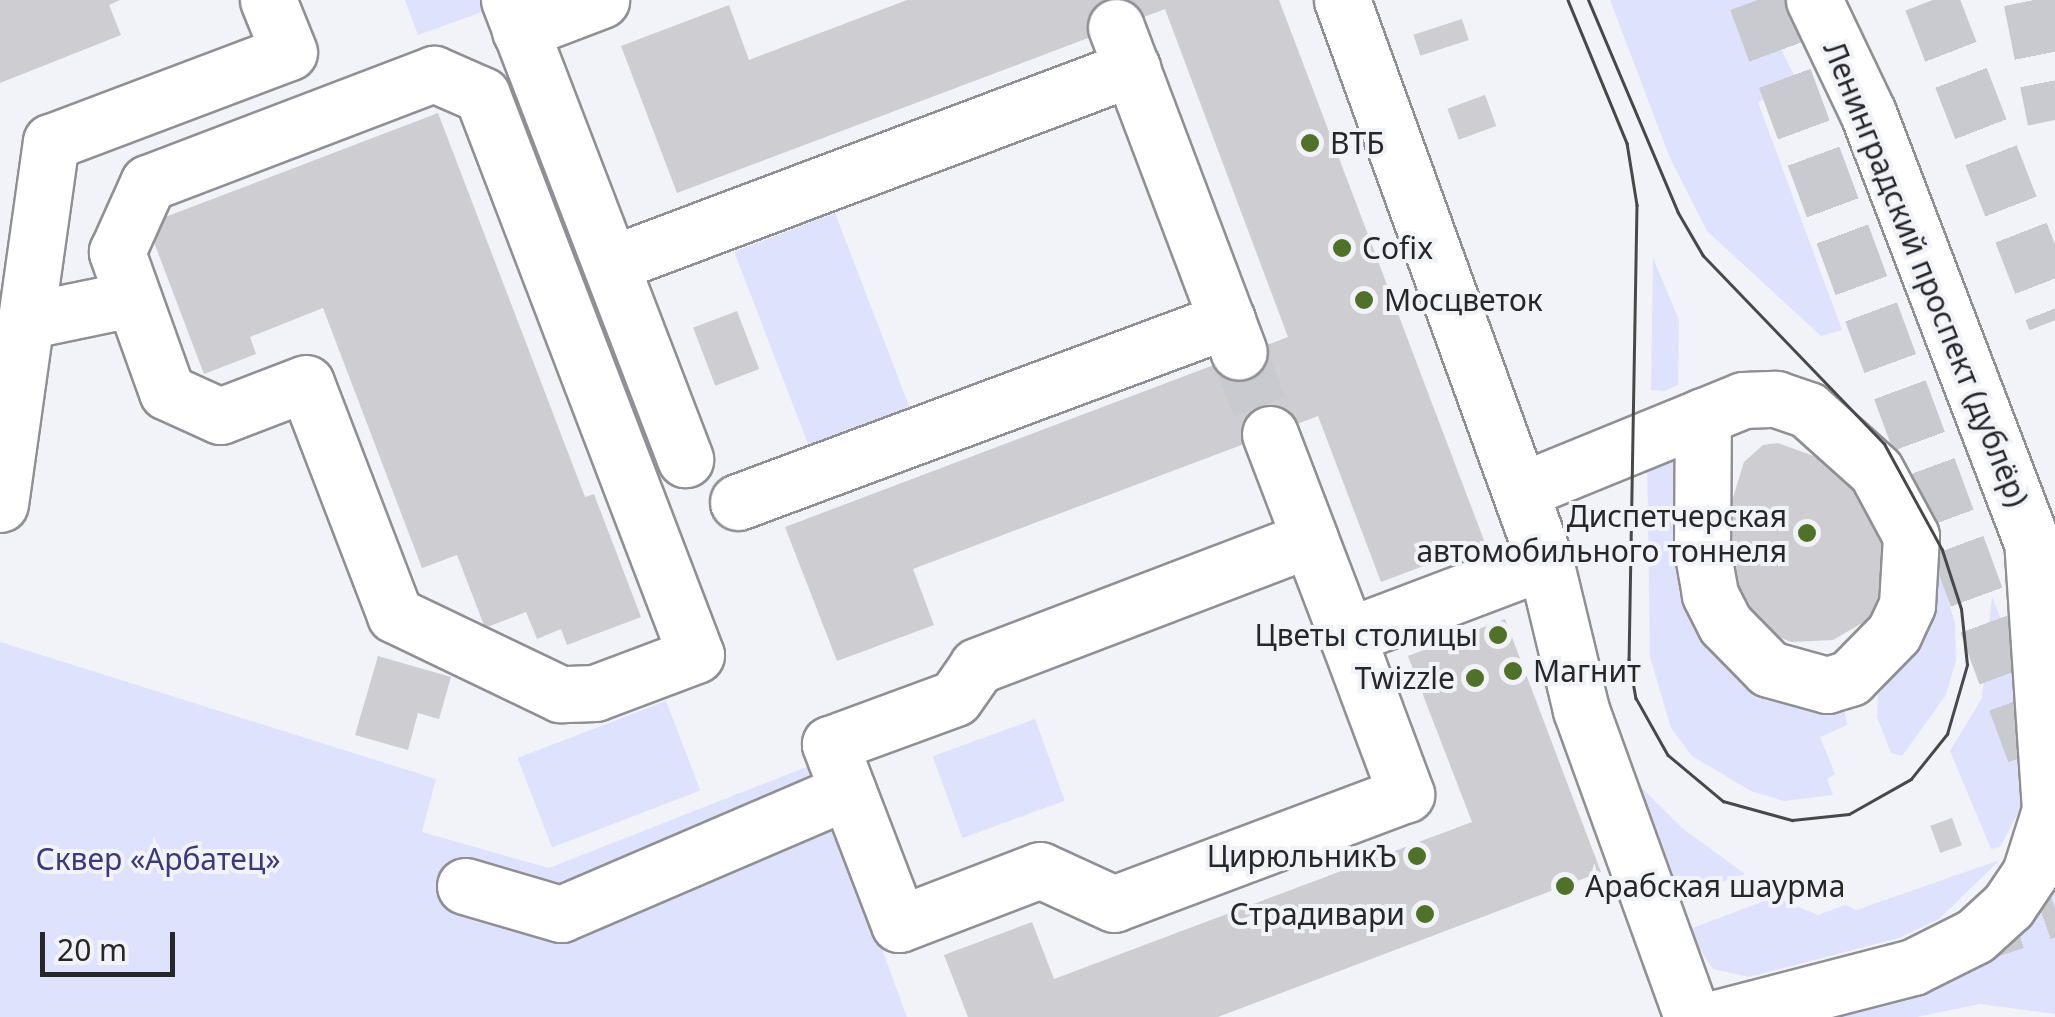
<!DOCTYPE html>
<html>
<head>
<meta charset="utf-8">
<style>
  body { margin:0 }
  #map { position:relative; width:2055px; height:1017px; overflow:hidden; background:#f2f3f8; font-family:"Noto Sans",sans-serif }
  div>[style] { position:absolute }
  .green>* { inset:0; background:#dfe2fd; transform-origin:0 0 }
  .building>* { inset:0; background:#cdcdd2; transform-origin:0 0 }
  .minor-tunnel>* { height:55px; margin-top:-27.5px; transform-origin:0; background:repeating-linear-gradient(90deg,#c9cacf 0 55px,transparent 0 83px) }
  .major-tunnel>* { height:55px; margin-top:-27.5px; transform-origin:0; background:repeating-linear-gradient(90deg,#c9cacf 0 55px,transparent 0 83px) }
  .roads { filter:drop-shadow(2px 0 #8f8f94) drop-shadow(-2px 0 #8f8f94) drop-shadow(0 2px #8f8f94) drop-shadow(0 -2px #8f8f94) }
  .minor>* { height:55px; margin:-27.5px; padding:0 27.5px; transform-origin:27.5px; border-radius:27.5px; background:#fff }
  .major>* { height:55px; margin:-27.5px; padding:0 27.5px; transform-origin:27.5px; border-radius:27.5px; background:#fff }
  .tram>* { height:2.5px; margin:-1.25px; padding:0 1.25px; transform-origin:1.25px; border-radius:1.25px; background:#48484b }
  .dots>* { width:28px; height:28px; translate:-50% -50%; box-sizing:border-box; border:5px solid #f2f3f8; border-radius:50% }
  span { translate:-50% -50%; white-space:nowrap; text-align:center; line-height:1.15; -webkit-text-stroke:8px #f2f3f8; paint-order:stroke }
  .poi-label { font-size:30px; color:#272729 }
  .left { translate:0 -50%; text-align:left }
  .right { translate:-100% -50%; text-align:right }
  .street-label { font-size:30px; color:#272729 }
  .park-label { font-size:30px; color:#3a397c }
  .scale { position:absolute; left:40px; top:932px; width:135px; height:45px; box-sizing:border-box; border:5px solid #272729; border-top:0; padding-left:12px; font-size:30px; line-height:35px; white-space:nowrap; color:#272729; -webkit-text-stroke:8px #f2f3f8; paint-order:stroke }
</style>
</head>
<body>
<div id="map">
  <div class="green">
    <i style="clip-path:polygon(405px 0,481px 0,485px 11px,418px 35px)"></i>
    <i style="clip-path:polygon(1610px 0,1756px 0,1799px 85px,1758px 102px,1842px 330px,1821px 336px,1707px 231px,1670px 158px)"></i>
    <i style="left:835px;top:213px;width:209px;height:108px;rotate:69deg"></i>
    <i style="clip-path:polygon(1653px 258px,1679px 320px,1678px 385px,1664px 391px,1651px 390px)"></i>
    <i style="clip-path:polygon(1683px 444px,1776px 699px,1845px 712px,1847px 725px,1820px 737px,1835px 774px,1827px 779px,1833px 795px,1784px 801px,1751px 791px,1692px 756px,1671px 728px,1650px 657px,1647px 457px)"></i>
    <i style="clip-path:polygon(1929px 539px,1955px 623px,1956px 660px,1946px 695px,1902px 756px,1891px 753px,1877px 717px,1878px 695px,1913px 651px)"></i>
    <i style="clip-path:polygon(1992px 597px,2027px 682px,2022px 806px,2000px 847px,1991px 849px,1950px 751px,1982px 698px)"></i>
    <i style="clip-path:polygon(0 642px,436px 779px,422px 832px,549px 868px,814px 764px,907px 1017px,0 1017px)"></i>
    <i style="left:666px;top:701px;width:96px;height:159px;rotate:69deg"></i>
    <i style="left:1035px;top:719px;width:87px;height:109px;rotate:70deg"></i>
    <i style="clip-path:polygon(1634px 780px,1682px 828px,1745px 874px,1676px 898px)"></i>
    <i style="clip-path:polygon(2000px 860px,1939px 919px,1899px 938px,1749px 977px,1713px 969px,1687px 930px,1775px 897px,1818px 915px,1845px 905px,1856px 910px)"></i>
    <i style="clip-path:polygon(2055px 864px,2055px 1014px,1980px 1004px,1917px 1017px,1837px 1017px,1932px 989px,1976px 966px)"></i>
  </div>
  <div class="building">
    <i style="clip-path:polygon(0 0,120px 0,109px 5px,121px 35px,0 83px)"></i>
    <i style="clip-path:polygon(907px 0,1279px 0,1485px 543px,1381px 582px,1318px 416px,913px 569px,934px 625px,837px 661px,785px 527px,1288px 337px,1165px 9px,677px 193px,621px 46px,729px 5px,749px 60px)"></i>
    <i style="left:1462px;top:19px;width:22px;height:51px;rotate:72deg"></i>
    <i style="left:1485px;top:95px;width:33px;height:40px;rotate:70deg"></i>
    <i style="clip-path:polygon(438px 113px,585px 497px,594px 494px,641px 617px,567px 645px,561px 629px,537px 639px,526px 612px,485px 628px,457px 555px,422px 568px,323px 308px,250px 337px,256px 354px,204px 374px,147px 224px)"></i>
    <i style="left:737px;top:311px;width:62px;height:47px;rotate:69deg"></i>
    <i style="clip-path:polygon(1778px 443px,1830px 462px,1891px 523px,1884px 600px,1871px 618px,1833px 640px,1791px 642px,1753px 626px,1718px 546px,1744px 462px,1763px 445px)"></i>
    <i style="clip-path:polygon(1505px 619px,1601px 872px,1218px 1017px,968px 1017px,944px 955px,1032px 922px,1054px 979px,1472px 822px,1408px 656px)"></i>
    <i style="clip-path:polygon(378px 656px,451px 677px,439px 719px,418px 713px,408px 750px,355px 735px)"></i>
    <i style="left:1952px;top:818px;width:29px;height:23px;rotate:70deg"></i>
  </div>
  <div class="minor-tunnel">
    <i style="left:1240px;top:355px;width:85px;rotate:69.2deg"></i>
  </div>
  <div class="major-tunnel">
    <i style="left:1756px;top:0;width:822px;rotate:69.71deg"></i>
    <i style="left:1931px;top:0;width:343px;rotate:68.8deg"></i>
    <i style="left:2031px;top:0;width:122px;rotate:78.7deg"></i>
    <i style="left:1963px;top:939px;width:97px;rotate:-18.6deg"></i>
  </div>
  <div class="roads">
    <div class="minor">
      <i style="left:509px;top:0;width:492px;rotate:69deg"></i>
      <i style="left:1342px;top:0;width:597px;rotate:70.11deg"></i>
      <i style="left:1545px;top:561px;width:153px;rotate:76.4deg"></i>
      <i style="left:1581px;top:710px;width:326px;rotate:70.1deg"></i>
      <i style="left:1116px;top:27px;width:347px;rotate:69.3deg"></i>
      <i style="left:520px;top:31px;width:87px;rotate:-20.9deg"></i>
      <i style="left:434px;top:74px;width:52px;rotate:23.6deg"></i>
      <i style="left:482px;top:95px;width:599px;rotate:69.09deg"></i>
      <i style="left:696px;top:655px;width:108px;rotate:159.4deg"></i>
      <i style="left:595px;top:693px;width:35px;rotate:178deg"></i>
      <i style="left:560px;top:694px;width:183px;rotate:-154.4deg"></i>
      <i style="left:395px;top:615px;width:248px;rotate:-111deg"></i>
      <i style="left:306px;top:383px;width:92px;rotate:159deg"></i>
      <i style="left:220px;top:416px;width:58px;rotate:-155.6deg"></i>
      <i style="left:167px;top:392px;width:149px;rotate:-109.7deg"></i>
      <i style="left:117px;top:252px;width:76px;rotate:-65.8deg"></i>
      <i style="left:148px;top:183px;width:306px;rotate:-20.9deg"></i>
      <i style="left:611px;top:264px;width:557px;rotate:-20.62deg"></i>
      <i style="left:25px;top:321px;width:108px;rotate:-11.7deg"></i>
      <i style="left:1270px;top:434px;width:112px;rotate:69.1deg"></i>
      <i style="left:1310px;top:539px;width:104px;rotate:69.1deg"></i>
      <i style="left:1347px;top:636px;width:169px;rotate:69.5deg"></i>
      <i style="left:1406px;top:794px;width:312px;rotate:159.4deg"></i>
      <i style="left:1114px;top:904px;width:81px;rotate:-155.3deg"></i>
      <i style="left:1040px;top:870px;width:151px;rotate:159deg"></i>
      <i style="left:899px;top:924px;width:193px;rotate:-111deg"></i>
      <i style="left:830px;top:744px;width:133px;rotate:-20.2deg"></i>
      <i style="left:955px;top:698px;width:39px;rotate:-55deg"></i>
      <i style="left:977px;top:666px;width:356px;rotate:-20.9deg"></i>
      <i style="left:1520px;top:491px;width:241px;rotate:-22.2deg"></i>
      <i style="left:1743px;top:400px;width:33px;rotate:-2deg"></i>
      <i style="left:1776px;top:399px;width:34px;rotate:19deg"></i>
      <i style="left:1808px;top:410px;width:91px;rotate:41.9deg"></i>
      <i style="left:1876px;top:471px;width:74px;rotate:61.7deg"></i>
      <i style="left:1911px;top:536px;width:69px;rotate:93.3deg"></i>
      <i style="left:1907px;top:605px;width:31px;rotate:115deg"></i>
      <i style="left:1894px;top:633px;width:63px;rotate:134.4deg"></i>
      <i style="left:1850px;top:678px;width:24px;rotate:163deg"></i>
      <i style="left:1827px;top:685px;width:60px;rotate:-164.6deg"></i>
      <i style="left:1769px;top:669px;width:63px;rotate:-134.4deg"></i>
      <i style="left:1725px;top:624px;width:34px;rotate:-117deg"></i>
      <i style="left:1710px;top:594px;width:46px;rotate:-100.1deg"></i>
      <i style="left:1702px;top:549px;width:133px;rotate:-89.6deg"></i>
      <i style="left:738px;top:502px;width:522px;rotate:-20.41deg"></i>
      <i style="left:0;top:504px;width:366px;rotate:-82deg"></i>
      <i style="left:51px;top:142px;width:254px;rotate:-20.7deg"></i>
      <i style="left:289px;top:52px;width:56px;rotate:-112deg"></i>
      <i style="left:1347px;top:636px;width:212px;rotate:-20.7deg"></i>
      <i style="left:465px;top:886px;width:100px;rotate:16.3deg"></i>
      <i style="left:561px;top:914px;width:312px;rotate:-23.2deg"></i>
    </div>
    <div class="major">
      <i style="left:1814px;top:0;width:125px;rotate:64.5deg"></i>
      <i style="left:1868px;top:113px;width:494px;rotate:69.1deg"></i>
      <i style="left:1720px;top:1017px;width:199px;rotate:-14.5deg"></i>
      <i style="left:1913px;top:967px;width:69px;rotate:-26.6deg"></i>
      <i style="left:1975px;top:936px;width:45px;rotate:-42.3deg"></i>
      <i style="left:2008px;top:906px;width:40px;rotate:-56deg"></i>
      <i style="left:2030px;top:873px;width:66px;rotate:-72.4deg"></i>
      <i style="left:2050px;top:810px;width:269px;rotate:-93.8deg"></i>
    </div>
  </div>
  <div class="tram">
    <i style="left:1568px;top:0;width:155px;rotate:67.6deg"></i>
    <i style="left:1627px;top:143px;width:63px;rotate:80.8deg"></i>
    <i style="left:1637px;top:205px;width:454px;rotate:91deg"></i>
    <i style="left:1629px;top:659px;width:40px;rotate:80deg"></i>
    <i style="left:1636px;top:698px;width:65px;rotate:60.7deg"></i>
    <i style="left:1668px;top:755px;width:72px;rotate:39.9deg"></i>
    <i style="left:1723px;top:801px;width:72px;rotate:15.4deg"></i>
    <i style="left:1792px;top:820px;width:57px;rotate:-6deg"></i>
    <i style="left:1849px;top:814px;width:71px;rotate:-29.4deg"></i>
    <i style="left:1911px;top:779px;width:58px;rotate:-51.3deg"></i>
    <i style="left:1947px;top:734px;width:72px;rotate:-73.8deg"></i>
    <i style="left:1967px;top:665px;width:56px;rotate:-96.1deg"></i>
    <i style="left:1961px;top:609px;width:62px;rotate:-107.9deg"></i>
    <i style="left:1942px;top:550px;width:121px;rotate:-118.7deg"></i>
    <i style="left:1884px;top:444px;width:261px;rotate:-133.9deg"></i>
    <i style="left:1703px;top:256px;width:50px;rotate:-120.2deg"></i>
    <i style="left:1678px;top:213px;width:231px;rotate:-112.9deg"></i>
  </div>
  <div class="dots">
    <i style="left:1310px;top:143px;background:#507129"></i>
    <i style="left:1342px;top:248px;background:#507129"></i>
    <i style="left:1364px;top:300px;background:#507129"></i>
    <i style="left:1807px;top:533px;background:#507129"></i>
    <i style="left:1498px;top:635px;background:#507129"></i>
    <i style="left:1513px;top:671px;background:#507129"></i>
    <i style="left:1475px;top:678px;background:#507129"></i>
    <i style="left:1417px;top:856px;background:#507129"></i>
    <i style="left:1565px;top:886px;background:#507129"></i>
    <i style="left:1425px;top:914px;background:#507129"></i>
  </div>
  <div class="poi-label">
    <span class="left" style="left:1330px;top:143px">ВТБ</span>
    <span class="left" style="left:1362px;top:248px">Cofix</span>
    <span class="left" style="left:1384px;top:300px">Мосцветок</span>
    <span class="right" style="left:1787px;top:533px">Диспетчерская<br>автомобильного тоннеля</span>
    <span class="right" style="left:1478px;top:635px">Цветы столицы</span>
    <span class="left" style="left:1533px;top:671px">Магнит</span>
    <span class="right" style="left:1455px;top:678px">Twizzle</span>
    <span class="right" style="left:1397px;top:856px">ЦирюльникЪ</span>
    <span class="left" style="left:1585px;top:886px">Арабская шаурма</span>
    <span class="right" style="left:1405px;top:914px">Страдивари</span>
  </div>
  <div class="street-label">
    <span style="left:1926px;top:274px;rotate:68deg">Ленинградский проспект (дублёр)</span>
  </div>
  <div class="park-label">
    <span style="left:158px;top:859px">Сквер «Арбатец»</span>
  </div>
  <div class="scale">20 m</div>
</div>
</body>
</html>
